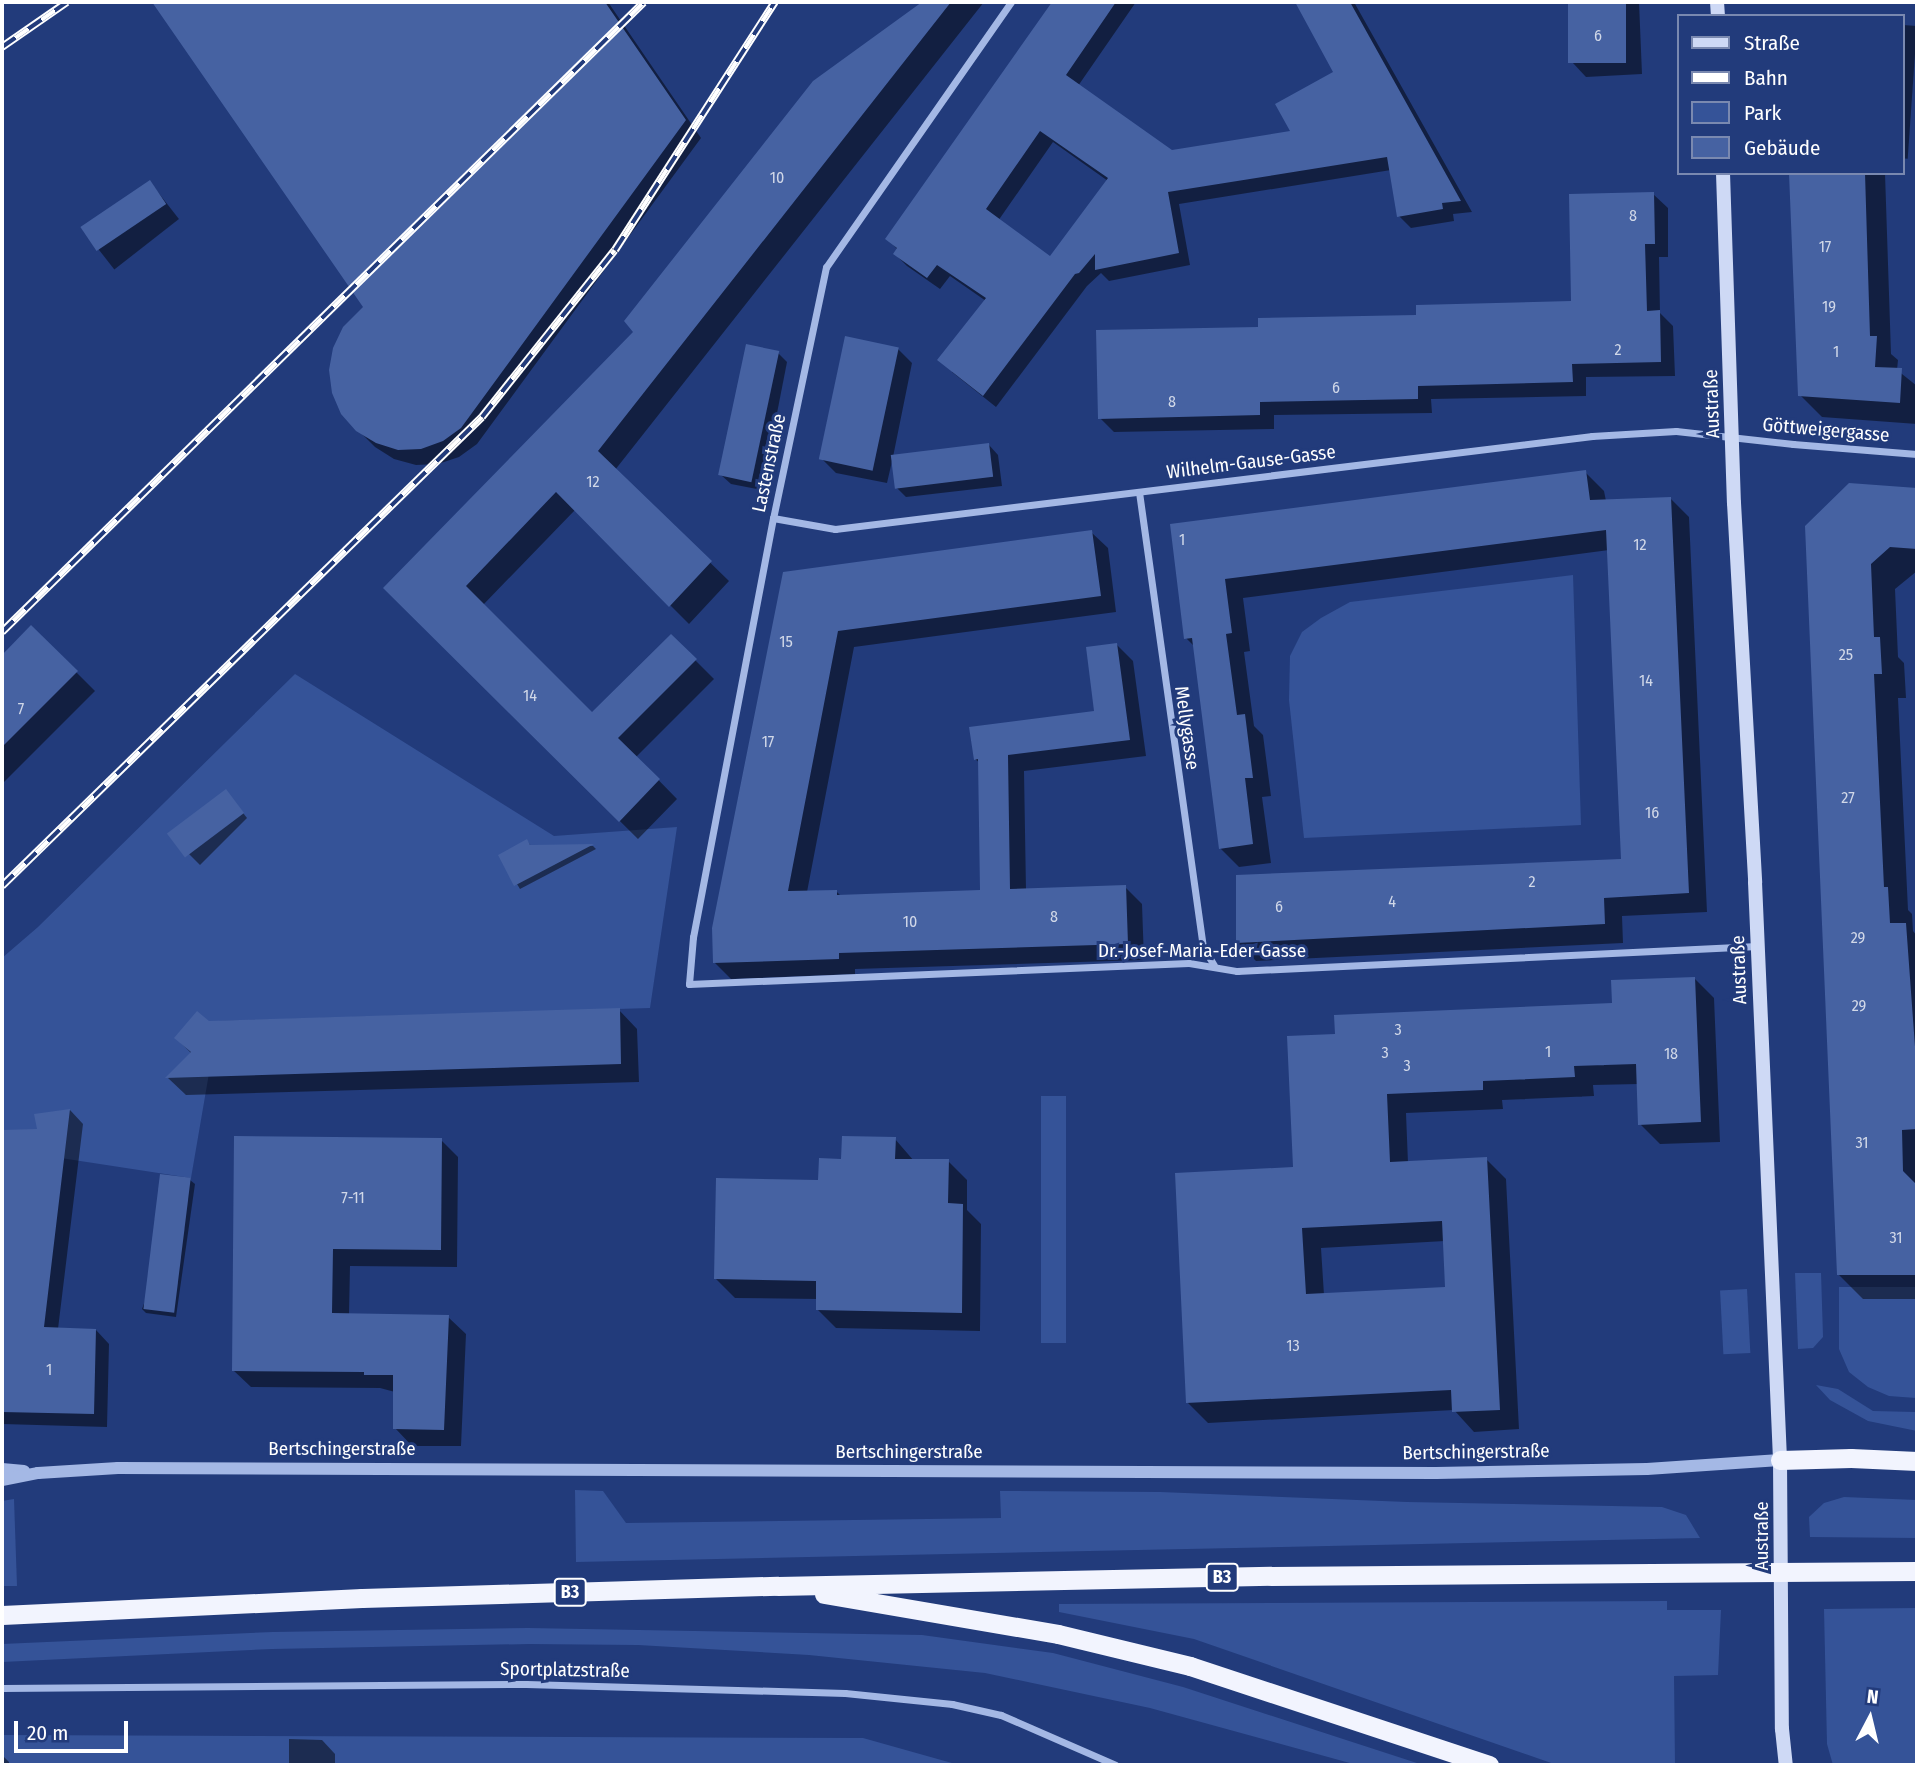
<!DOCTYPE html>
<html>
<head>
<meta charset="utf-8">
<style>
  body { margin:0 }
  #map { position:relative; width:1919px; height:1767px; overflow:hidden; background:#223b7b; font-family:"Fira Sans Condensed",sans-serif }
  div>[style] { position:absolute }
  .green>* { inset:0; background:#355398; transform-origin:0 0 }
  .shadow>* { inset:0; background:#0007; transform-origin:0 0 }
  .building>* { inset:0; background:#4662a2; transform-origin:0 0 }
  .minor>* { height:7px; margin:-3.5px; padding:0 3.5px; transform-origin:3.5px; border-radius:3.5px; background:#a4b8e5 }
  .tertiary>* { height:12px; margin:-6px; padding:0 6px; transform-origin:6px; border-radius:6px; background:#a4b8e5 }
  .secondary>* { height:14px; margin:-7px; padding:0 7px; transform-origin:7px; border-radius:7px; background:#ced9f5 }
  .trunk>* { height:19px; margin:-9.5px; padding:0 9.5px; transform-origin:9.5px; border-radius:9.5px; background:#f2f4fe }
  .rail>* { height:8px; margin-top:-4px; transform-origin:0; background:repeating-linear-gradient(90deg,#223b7b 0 16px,#fff 0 32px); box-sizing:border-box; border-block:2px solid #fff }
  span { translate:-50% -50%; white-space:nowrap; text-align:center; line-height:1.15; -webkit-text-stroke:6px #223b7b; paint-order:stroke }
  .number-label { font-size:16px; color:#d1d8e8 }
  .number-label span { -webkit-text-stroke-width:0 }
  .shield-label span { padding:2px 5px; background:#223b7b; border:2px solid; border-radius:5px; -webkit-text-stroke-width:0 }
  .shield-label { font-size:18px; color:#fff; font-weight:700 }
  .street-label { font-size:19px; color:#fff }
  .frame { position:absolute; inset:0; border:4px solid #fff; pointer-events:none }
  .legend { position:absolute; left:1677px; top:14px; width:228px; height:161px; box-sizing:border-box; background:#223b7b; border:2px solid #7a89b0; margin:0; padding:9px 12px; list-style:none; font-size:21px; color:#fff }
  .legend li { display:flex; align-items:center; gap:14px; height:35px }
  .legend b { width:35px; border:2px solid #7a89b0 }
  .north { position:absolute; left:1835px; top:1683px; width:70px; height:70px; -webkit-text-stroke:5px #223b7b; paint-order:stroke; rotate:7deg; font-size:19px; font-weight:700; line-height:28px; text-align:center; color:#fff }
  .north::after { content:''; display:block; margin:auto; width:24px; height:32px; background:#fff; clip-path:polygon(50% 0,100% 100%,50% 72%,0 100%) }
  .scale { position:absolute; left:14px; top:1721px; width:114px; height:32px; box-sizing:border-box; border:4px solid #fff; border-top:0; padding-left:9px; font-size:21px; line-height:24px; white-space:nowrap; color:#fff; -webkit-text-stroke:5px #223b7b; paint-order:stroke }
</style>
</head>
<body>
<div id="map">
  <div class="green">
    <i style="clip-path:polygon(1573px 575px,1581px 825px,1304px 838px,1289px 700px,1290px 656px,1302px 632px,1321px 618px,1350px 602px)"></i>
    <i style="clip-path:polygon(295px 674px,554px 836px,677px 827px,650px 1008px,218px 1021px,191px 1178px,2px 1149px,2px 958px,38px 927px)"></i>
    <i style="left:1041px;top:1096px;width:25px;height:247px"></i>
    <i style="clip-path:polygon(1821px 1273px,1823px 1337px,1813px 1348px,1798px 1349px,1795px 1273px)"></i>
    <i style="clip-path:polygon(1839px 1287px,1917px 1287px,1917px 1431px,1868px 1421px,1830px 1400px,1816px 1385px,1838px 1389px,1873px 1411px,1915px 1412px,1916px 1398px,1889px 1396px,1868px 1387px,1849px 1372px,1839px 1349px)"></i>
    <i style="left:1747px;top:1289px;width:64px;height:27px;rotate:87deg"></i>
    <i style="clip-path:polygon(575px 1490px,603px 1491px,626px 1523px,1001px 1518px,1000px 1491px,1160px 1492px,1407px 1502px,1662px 1507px,1686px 1515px,1700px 1538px,576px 1562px)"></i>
    <i style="clip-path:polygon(1844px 1497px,1917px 1500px,1917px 1538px,1810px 1537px,1809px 1517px,1824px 1503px)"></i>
    <i style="clip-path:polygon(14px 1499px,17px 1586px,2px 1586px,2px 1501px)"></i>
    <i style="clip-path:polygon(1667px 1601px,1667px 1610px,1721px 1610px,1718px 1675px,1674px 1676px,1675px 1765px,1557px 1765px,1194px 1639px,1059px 1612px,1059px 1604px)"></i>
    <i style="clip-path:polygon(1917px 1608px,1917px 1765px,1833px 1765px,1827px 1744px,1824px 1609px)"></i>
    <i style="clip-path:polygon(528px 1628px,922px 1635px,1053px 1653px,1183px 1687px,1423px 1765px,1357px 1765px,1150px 1708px,985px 1673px,809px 1655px,638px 1645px,529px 1644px,272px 1649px,2px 1662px,2px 1644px,273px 1632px)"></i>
    <i style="clip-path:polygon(2px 1735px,863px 1738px,959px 1765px,2px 1765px)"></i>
  </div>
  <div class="shadow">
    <i style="clip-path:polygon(154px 2px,608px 2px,701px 138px,477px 444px,459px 457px,438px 464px,416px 465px,394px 459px,375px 447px,358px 430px,365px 308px)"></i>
    <i style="clip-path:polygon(925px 2px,984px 2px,615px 470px,729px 581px,689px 624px,575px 510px,483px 605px,592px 714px,671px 636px,714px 679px,636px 757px,677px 799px,638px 839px,385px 588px,636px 332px,814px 82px)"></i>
    <i style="clip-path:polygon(evenodd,1055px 2px,1136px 2px,1078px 86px,1171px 152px,1293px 132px,1336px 72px,1296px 2px,1354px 2px,1472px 212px,1453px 214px,1454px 221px,1411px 228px,1399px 216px,1391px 170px,1179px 204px,1190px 265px,1109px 281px,1101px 273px,1087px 286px,996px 407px,952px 372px,986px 301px,950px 276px,940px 289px,907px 266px,895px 254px,898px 250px,888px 239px,1055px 2px,1053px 142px,1108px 181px,1050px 258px,998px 221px,1053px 142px)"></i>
    <i style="clip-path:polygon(1570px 2px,1639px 2px,1642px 74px,1586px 77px,1572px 62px)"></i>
    <i style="left:1903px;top:25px;width:14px;height:133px;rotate:4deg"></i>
    <i style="clip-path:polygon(1791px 173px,1885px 173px,1891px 354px,1898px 360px,1897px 370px,1917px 386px,1917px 424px,1822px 417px,1800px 395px)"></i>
    <i style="left:150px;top:182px;width:47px;height:82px;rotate:52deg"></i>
    <i style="clip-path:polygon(1653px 194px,1668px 208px,1668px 257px,1659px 257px,1660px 313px,1673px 326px,1675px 376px,1586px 377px,1586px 396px,1431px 399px,1432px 413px,1274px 415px,1274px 429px,1114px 432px,1100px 418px,1260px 328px,1573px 303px)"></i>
    <i style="clip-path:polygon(898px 349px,912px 363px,893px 457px,989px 445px,998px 455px,1002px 486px,906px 497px,897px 488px,893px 457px,887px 483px,836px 473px,821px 458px)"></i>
    <i style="clip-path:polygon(778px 353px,787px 362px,762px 490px,731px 484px,721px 475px)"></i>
    <i style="clip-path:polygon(1585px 472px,1604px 491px,1606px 501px,1670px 498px,1689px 517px,1707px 912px,1622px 916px,1623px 943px,1256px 961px,1237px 942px,1623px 861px,1609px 550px,1243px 598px,1250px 651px,1244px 652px,1254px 726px,1263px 735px,1271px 796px,1262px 797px,1271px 863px,1239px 867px,1220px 848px,1195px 647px,1186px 638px,1172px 526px)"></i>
    <i style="clip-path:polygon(1850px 485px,1917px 490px,1917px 571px,1895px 589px,1898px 657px,1904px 663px,1906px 698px,1898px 698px,1908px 910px,1912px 914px,1913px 931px,1917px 936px,1917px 1299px,1863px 1299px,1838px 1274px)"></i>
    <i style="clip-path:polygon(1091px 532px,1108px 548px,1116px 612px,854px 647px,807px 892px,836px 891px,841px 896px,981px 892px,980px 763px,975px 759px,1096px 712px,1117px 645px,1133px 661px,1146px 756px,1024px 771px,1026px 890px,1125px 887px,1142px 904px,1144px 960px,855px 969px,855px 974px,731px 979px,714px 962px,784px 573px)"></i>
    <i style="clip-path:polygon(31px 627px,95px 691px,2px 784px,2px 657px)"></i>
    <i style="clip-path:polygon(230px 796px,247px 818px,200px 865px,174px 839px)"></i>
    <i style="clip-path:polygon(527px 841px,532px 847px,593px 846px,596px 849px,520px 889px,500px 856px)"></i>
    <i style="clip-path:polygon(evenodd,1694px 978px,1714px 998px,1720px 1142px,1660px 1144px,1640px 1124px,1639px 1084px,1593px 1085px,1594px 1096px,1502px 1100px,1503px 1109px,1406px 1113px,1408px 1163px,1486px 1159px,1506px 1179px,1519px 1429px,1474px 1432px,1454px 1410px,1208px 1423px,1188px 1403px,1295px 1168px,1336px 1036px,1614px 1004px,1694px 978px,1445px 1241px,1447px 1288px,1324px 1295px,1321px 1248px,1445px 1241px)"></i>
    <i style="clip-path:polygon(619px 1010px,637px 1029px,639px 1082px,186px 1095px,168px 1078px,192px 1054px,176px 1038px,208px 1023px)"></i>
    <i style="clip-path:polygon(70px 1110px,83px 1124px,58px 1329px,96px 1330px,109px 1344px,107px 1427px,2px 1424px,2px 1131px,39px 1131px)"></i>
    <i style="clip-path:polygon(236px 1138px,441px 1140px,458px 1157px,457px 1267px,350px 1266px,349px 1315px,448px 1317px,466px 1334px,461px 1446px,412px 1446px,395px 1428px,395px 1392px,380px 1388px,251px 1387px,233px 1370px)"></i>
    <i style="clip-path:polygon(895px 1139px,914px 1161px,948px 1161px,967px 1180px,967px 1210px,981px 1224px,980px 1331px,836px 1328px,817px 1309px,818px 1299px,735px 1298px,716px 1279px,843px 1161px)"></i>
    <i style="clip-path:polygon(190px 1180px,195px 1184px,176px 1317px,146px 1313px,142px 1309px)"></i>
    <i style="clip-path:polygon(289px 1739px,322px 1740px,335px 1754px,335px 1765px,289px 1765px)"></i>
    <i style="clip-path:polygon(2px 1755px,9px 1762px,9px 1765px,2px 1765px)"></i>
  </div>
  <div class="building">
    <i style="clip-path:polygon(152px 2px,605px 2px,686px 120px,461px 428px,443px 441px,421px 449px,398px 450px,376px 443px,356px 431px,341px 414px,332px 393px,329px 370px,333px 348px,343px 327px,363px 307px)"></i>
    <i style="clip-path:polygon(922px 2px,951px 2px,598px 451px,712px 561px,669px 607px,556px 492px,466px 586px,592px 712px,671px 634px,697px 659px,618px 738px,660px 779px,619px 822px,383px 588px,633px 332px,624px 321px,813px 81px)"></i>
    <i style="clip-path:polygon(evenodd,1052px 2px,1116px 2px,1066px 75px,1172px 150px,1290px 131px,1275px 104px,1333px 72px,1295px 2px,1350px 2px,1461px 201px,1442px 203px,1443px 209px,1397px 217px,1387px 157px,1168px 192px,1179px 253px,1095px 270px,1095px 254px,1079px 273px,1075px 274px,983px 396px,937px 360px,986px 298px,937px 265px,927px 278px,893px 254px,897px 248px,885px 239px,1052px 2px,1040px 131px,1108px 178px,1050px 256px,986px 209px,1040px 131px)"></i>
    <i style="left:1568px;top:2px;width:58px;height:61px"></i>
    <i style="clip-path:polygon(1789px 173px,1865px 173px,1870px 336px,1877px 336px,1875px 367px,1902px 368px,1900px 403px,1798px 396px)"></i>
    <i style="left:150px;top:180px;width:29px;height:84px;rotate:56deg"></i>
    <i style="clip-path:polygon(1654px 192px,1655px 244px,1645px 244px,1647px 311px,1660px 310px,1661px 362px,1572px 364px,1573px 382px,1418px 386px,1418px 399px,1260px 402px,1260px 415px,1098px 419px,1096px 330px,1258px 327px,1258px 318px,1416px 315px,1416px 305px,1571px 301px,1569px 194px)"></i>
    <i style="left:845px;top:336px;width:55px;height:126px;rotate:12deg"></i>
    <i style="left:746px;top:344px;width:34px;height:134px;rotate:12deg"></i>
    <i style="left:989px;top:443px;width:34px;height:99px;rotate:83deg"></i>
    <i style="clip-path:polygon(1586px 470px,1590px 500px,1671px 497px,1689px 893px,1604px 898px,1605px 924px,1236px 943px,1236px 875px,1621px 859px,1606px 530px,1225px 579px,1232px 633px,1226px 634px,1237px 715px,1245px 714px,1253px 778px,1245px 778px,1253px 844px,1219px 849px,1192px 638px,1184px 639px,1170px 524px)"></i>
    <i style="clip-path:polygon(1849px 483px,1917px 488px,1917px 549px,1890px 547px,1871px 564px,1874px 637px,1880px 637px,1882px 674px,1874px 674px,1884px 887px,1888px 887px,1890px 923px,1906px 923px,1917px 1074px,1917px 1129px,1902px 1130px,1903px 1171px,1917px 1185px,1917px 1275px,1837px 1275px,1805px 526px)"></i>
    <i style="clip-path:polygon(1092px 530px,1101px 596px,838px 631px,788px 891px,837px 890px,837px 895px,980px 890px,978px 759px,974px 760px,969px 727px,1094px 711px,1086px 647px,1117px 643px,1130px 740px,1008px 755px,1010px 889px,1126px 885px,1128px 944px,839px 953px,839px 959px,713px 963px,712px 928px,783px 572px)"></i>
    <i style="clip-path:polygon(31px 625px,78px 671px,2px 747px,2px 655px)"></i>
    <i style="left:226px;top:789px;width:30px;height:74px;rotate:53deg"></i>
    <i style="clip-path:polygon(527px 839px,530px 845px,594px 844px,514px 886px,498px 855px)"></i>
    <i style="clip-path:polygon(evenodd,1695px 977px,1701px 1122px,1638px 1125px,1636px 1064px,1574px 1066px,1575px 1077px,1483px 1081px,1483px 1090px,1387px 1094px,1390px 1162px,1487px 1157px,1500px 1410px,1452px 1412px,1451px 1390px,1186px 1403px,1175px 1173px,1293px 1167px,1287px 1036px,1335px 1034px,1334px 1015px,1612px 1003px,1611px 980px,1695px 977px,1442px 1221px,1445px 1287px,1306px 1294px,1302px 1228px,1442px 1221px)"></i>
    <i style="clip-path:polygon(620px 1008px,621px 1064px,165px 1078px,191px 1052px,174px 1038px,197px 1011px,209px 1021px)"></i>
    <i style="clip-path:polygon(70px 1109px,44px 1327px,96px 1329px,94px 1414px,2px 1412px,2px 1130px,37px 1129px,34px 1114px)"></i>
    <i style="clip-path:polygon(234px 1136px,442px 1138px,441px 1250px,333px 1249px,332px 1313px,449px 1315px,444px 1430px,393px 1429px,393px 1375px,364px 1375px,364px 1372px,232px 1371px)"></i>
    <i style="clip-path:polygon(842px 1136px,896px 1137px,895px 1159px,949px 1159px,948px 1203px,963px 1204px,962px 1313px,816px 1310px,816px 1281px,714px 1279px,716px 1178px,818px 1180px,819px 1158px,841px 1159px)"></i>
    <i style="left:160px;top:1174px;width:31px;height:136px;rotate:7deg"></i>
  </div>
  <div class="minor">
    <i style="left:1011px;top:2px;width:323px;rotate:124.9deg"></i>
    <i style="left:826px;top:267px;width:257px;rotate:101.9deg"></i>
    <i style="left:773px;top:518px;width:427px;rotate:100.8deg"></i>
    <i style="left:693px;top:937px;width:47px;rotate:94.9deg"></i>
    <i style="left:689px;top:984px;width:500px;rotate:-2.41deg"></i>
    <i style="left:1189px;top:963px;width:49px;rotate:9.5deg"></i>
    <i style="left:1237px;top:971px;width:521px;rotate:-2.75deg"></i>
    <i style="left:1139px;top:492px;width:459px;rotate:82deg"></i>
    <i style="left:1203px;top:947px;width:21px;rotate:59deg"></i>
    <i style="left:773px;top:518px;width:63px;rotate:10.1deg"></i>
    <i style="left:835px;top:529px;width:763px;rotate:-7deg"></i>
    <i style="left:1592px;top:436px;width:84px;rotate:-3.4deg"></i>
    <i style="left:1676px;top:431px;width:118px;rotate:6.3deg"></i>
    <i style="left:1793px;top:444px;width:124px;rotate:4.6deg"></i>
    <i style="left:2px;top:1688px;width:524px;rotate:-0.44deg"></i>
    <i style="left:526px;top:1684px;width:319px;rotate:1.6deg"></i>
    <i style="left:845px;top:1693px;width:108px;rotate:5.9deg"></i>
    <i style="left:952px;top:1704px;width:50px;rotate:12.7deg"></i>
    <i style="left:1001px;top:1715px;width:125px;rotate:23.5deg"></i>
  </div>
  <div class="tertiary">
    <i style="left:2px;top:1469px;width:22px;rotate:5deg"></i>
    <i style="left:2px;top:1480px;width:37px;rotate:-11deg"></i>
    <i style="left:38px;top:1473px;width:80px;rotate:-3.6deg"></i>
    <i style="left:118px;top:1468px;width:1318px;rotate:0.22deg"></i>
    <i style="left:1436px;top:1473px;width:211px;rotate:-1.1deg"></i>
    <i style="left:1647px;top:1469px;width:133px;rotate:-3.9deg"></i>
  </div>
  <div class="secondary">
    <i style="left:1717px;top:2px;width:14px;rotate:86deg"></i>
    <i style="left:1723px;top:173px;width:330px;rotate:88.1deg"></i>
    <i style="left:1734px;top:503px;width:380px;rotate:86.8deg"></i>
    <i style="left:1755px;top:882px;width:579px;rotate:87.52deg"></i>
    <i style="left:1780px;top:1460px;width:269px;rotate:89.6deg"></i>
    <i style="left:1782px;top:1729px;width:36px;rotate:84deg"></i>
  </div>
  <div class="trunk">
    <i style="left:1780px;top:1460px;width:71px;rotate:-1.6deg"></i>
    <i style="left:1851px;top:1458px;width:66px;rotate:2.6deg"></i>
    <i style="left:824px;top:1594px;width:237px;rotate:9.7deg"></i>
    <i style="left:1058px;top:1634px;width:136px;rotate:13.6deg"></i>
    <i style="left:1190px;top:1666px;width:315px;rotate:18.3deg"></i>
    <i style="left:2px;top:1615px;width:360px;rotate:-2.7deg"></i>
    <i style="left:362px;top:1598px;width:416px;rotate:-1.7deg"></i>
    <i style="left:778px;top:1586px;width:493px;rotate:-1.2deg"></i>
    <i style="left:1271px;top:1576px;width:646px;rotate:-0.44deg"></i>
  </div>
  <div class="rail">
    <i style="left:2px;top:47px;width:79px;rotate:-34.7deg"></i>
    <i style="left:2px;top:632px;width:899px;rotate:-44.46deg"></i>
    <i style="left:2px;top:886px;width:671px;rotate:-44.34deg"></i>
    <i style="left:482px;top:417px;width:213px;rotate:-51.5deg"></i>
    <i style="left:615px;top:250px;width:295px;rotate:-57.2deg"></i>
  </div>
  <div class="number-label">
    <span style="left:1598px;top:36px">6</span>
    <span style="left:777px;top:178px">10</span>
    <span style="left:1633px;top:216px">8</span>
    <span style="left:1825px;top:247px">17</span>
    <span style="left:1829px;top:307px">19</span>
    <span style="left:1618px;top:350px">2</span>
    <span style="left:1836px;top:352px">1</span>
    <span style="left:1336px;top:388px">6</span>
    <span style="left:1172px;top:402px">8</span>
    <span style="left:593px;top:482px">12</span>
    <span style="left:1182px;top:540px">1</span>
    <span style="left:1640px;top:545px">12</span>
    <span style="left:786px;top:642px">15</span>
    <span style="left:1846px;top:655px">25</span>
    <span style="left:1646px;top:681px">14</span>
    <span style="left:530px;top:696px">14</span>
    <span style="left:21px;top:709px">7</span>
    <span style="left:768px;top:742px">17</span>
    <span style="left:1848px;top:798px">27</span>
    <span style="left:1652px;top:813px">16</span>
    <span style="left:1532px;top:882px">2</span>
    <span style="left:1392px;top:902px">4</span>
    <span style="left:1279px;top:907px">6</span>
    <span style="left:1054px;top:917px">8</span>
    <span style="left:910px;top:922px">10</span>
    <span style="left:1858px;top:938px">29</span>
    <span style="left:1859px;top:1006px">29</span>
    <span style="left:1398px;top:1030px">3</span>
    <span style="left:1548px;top:1052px">1</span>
    <span style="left:1385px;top:1053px">3</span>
    <span style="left:1671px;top:1054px">18</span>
    <span style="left:1407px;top:1066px">3</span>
    <span style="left:1862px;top:1143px">31</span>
    <span style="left:353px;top:1198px">7-11</span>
    <span style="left:1896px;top:1238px">31</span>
    <span style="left:1293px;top:1346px">13</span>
    <span style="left:49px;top:1370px">1</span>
  </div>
  <div class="shield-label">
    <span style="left:1222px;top:1577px">B3</span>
    <span style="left:570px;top:1592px">B3</span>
  </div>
  <div class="street-label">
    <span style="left:1712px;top:404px;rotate:-92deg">Austraße</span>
    <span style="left:1826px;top:430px;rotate:5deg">Göttweigergasse</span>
    <span style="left:1251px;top:462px;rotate:-7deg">Wilhelm-Gause-Gasse</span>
    <span style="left:769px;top:463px;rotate:-78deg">Lastenstraße</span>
    <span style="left:1187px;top:728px;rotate:82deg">Mellygasse</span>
    <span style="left:1202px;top:951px">Dr.-Josef-Maria-Eder-Gasse</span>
    <span style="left:1739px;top:970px;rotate:-92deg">Austraße</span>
    <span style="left:342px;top:1449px">Bertschingerstraße</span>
    <span style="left:909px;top:1452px">Bertschingerstraße</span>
    <span style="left:1476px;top:1452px;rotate:-1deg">Bertschingerstraße</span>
    <span style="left:1762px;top:1536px;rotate:-90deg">Austraße</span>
    <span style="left:565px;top:1670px;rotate:1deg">Sportplatzstraße</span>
  </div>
  <div class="frame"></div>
  <ul class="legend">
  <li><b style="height:9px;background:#ced9f5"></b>Straße</li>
  <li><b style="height:9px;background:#fff"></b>Bahn</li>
  <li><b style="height:19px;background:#355398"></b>Park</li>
  <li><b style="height:19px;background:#4662a2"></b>Gebäude</li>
  </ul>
  <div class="north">N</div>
  <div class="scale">20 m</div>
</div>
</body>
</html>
